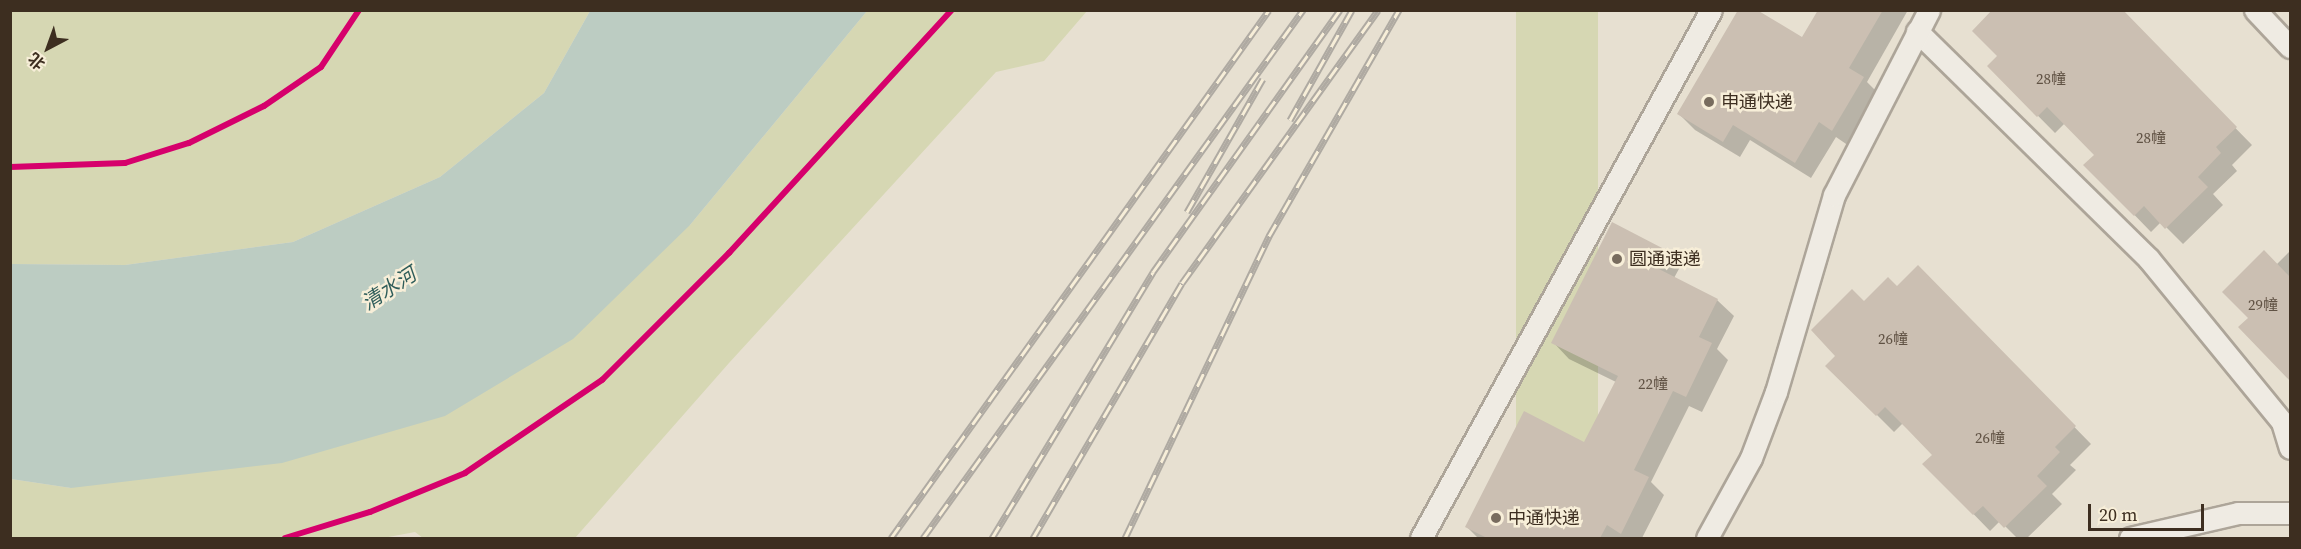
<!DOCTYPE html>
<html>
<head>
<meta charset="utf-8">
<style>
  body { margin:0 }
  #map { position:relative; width:2301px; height:549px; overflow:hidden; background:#e7e0d1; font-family:"Source Serif 4","Noto Sans SC",serif }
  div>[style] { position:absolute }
  .green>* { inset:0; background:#d6d7b3; transform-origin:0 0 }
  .water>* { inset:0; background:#bcccc2 }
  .shadow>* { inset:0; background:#0003 }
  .building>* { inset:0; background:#cbbfb2 }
  .roads { filter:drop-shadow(2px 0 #ada599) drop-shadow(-2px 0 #ada599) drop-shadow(0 2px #ada599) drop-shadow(0 -2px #ada599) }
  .lane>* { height:21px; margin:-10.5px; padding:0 10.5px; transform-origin:10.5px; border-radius:10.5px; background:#efebe3 }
  .rail>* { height:7px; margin-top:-3.5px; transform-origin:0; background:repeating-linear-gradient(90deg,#f7eed8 0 14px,#afaaa2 0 28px); box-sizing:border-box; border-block:2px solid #afaaa2 }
  .cycleway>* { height:6px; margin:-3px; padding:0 3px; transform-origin:3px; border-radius:3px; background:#d6006c }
  .dots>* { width:16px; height:16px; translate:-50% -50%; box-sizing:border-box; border:3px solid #f7eed8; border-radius:50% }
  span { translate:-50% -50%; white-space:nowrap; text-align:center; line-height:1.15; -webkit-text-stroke:5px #f7eed8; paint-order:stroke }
  .number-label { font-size:15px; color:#605244 }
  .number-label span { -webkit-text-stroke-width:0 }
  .poi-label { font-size:18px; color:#3d2e20 }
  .left { translate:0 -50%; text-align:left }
  .water-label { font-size:20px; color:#2f5d5a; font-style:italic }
  .frame { position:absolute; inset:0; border:12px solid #3d2e20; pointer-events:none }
  .north { position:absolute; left:18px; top:18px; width:60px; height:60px; -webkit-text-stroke:4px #f7eed8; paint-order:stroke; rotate:221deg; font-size:16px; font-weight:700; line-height:24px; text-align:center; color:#3d2e20 }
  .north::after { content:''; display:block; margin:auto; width:21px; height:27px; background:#3d2e20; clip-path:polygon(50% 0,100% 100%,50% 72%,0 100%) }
  .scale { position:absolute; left:2088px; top:504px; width:116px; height:27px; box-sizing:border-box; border:3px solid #3d2e20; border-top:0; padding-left:8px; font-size:18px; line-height:21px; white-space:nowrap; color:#3d2e20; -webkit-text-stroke:4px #f7eed8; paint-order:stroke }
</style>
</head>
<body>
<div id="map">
  <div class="green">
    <i style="clip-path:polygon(11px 11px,590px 11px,544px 93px,440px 177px,293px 242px,125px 265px,11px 264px)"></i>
    <i style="clip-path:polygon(867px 11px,1087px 11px,1044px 61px,996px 72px,729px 363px,575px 538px,423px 538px,415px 532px,383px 538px,11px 538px,11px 479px,71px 488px,690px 225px)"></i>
    <i style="left:1516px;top:11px;width:82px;height:460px"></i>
  </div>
  <div class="water">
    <i style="clip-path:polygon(590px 11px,867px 11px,690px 225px,573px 339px,445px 416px,282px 463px,71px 488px,11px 479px,11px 264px,125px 265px,293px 242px,440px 177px,544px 93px)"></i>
  </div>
  <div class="shadow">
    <i style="clip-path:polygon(1820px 10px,1908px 10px,1867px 82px,1879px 94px,1849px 146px,1836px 137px,1811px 178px,1750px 140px,1740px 157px,1695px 130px,1679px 114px,1802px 39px)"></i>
    <i style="clip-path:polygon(2120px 10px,2252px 145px,2232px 165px,2237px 171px,2213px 194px,2223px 205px,2183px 244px,2161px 222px,2151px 232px,2086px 165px,2096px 155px,2065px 123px,2055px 133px,1989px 66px)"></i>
    <i style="clip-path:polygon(1612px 224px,1663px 250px,1680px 267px,1674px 278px,1717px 300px,1734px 316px,1717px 349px,1728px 360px,1702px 412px,1689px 406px,1651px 482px,1664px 495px,1642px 538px,1478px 538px,1467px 527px,1585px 444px,1616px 382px,1569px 359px,1553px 342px)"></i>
    <i style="clip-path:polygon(2290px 251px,2290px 379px,2240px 327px,2250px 318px,2276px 265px)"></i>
    <i style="clip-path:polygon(1918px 267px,2091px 444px,2070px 465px,2076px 470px,2052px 494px,2062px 504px,2027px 538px,2017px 538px,2000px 521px,1990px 531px,1925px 464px,1934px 455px,1903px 423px,1894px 432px,1828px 366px,1838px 356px,1864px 303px,1897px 288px)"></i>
  </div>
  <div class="building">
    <i style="clip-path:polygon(1738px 10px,1757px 10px,1802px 37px,1818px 10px,1883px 10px,1849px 68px,1864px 77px,1832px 131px,1819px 122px,1795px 163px,1733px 125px,1723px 142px,1677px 114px)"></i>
    <i style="clip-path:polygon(1992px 10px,2123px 10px,2237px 127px,2216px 147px,2221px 153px,2198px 177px,2208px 187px,2165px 229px,2144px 206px,2134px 216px,2083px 165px,2094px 155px,2047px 107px,2037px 117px,1987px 66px,1997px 56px,1972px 31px)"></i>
    <i style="clip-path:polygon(1612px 222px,1664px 249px,1655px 267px,1718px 299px,1699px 337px,1712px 343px,1686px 397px,1673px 391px,1634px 470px,1649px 477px,1621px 534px,1607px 525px,1600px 538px,1487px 538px,1465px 527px,1524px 411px,1584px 442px,1618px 376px,1551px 343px)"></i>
    <i style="clip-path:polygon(2264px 250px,2290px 277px,2290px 381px,2238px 327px,2248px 318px,2222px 292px)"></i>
    <i style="clip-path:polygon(1918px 265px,2076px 426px,2055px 447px,2060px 452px,2037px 476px,2047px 486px,2004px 528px,1983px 506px,1973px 515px,1922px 464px,1932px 455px,1907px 429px,1885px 407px,1876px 416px,1825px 366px,1835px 356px,1811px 330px,1852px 289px,1864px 301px,1888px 277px,1897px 286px)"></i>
  </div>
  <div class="roads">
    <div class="lane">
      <i style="left:2255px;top:10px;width:51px;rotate:46.6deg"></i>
      <i style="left:1917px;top:31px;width:324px;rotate:44.5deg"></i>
      <i style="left:2148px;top:258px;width:212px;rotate:50.7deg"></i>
      <i style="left:2282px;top:422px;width:27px;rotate:73deg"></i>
      <i style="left:1421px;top:538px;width:602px;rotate:-61.22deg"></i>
      <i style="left:1707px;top:538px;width:91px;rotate:-61.2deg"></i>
      <i style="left:1751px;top:458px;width:71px;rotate:-69.3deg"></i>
      <i style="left:1776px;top:392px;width:205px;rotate:-73.6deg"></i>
      <i style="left:1834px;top:195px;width:208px;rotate:-62.8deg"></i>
      <i style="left:2130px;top:538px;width:111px;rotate:-13deg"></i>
      <i style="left:2238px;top:513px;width:52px"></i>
    </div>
  </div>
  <div class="rail">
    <i style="left:1290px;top:120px;width:126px;rotate:-60.6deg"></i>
    <i style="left:1187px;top:212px;width:153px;rotate:-60.3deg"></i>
    <i style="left:891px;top:538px;width:649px;rotate:-54.4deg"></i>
    <i style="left:923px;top:538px;width:651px;rotate:-54.26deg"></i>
    <i style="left:992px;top:538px;width:311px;rotate:-58.8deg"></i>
    <i style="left:1153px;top:272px;width:322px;rotate:-54.5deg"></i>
    <i style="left:1033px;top:538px;width:295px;rotate:-59.7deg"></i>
    <i style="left:1182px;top:283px;width:336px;rotate:-54.3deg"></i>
    <i style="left:1125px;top:538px;width:335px;rotate:-64.5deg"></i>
    <i style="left:1269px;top:236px;width:261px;rotate:-60.1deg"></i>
  </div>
  <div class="cycleway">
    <i style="left:10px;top:167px;width:115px;rotate:-2deg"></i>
    <i style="left:125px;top:163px;width:67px;rotate:-17.4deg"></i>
    <i style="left:189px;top:143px;width:84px;rotate:-26.3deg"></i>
    <i style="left:264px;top:106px;width:69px;rotate:-34.4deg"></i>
    <i style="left:321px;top:67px;width:69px;rotate:-56.3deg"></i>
    <i style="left:285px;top:538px;width:89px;rotate:-17deg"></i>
    <i style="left:370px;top:512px;width:103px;rotate:-22.3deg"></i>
    <i style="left:465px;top:473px;width:166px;rotate:-34.2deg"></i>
    <i style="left:602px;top:380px;width:180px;rotate:-45deg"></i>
    <i style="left:729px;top:253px;width:330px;rotate:-47.5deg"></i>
  </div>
  <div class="dots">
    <i style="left:1709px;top:102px;background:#786c5e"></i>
    <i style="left:1617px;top:259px;background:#786c5e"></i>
    <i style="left:1496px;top:518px;background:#786c5e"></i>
  </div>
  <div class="number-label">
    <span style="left:2051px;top:79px">28幢</span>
    <span style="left:2151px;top:138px">28幢</span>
    <span style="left:2263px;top:305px">29幢</span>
    <span style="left:1893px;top:339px">26幢</span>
    <span style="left:1653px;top:384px">22幢</span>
    <span style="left:1990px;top:438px">26幢</span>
  </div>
  <div class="poi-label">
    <span class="left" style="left:1721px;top:102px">申通快递</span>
    <span class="left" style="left:1629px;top:259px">圆通速递</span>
    <span class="left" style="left:1508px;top:518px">中通快递</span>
  </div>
  <div class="water-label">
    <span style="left:389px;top:289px;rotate:-33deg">清水河</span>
  </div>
  <div class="frame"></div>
  <div class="north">北</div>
  <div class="scale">20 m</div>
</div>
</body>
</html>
